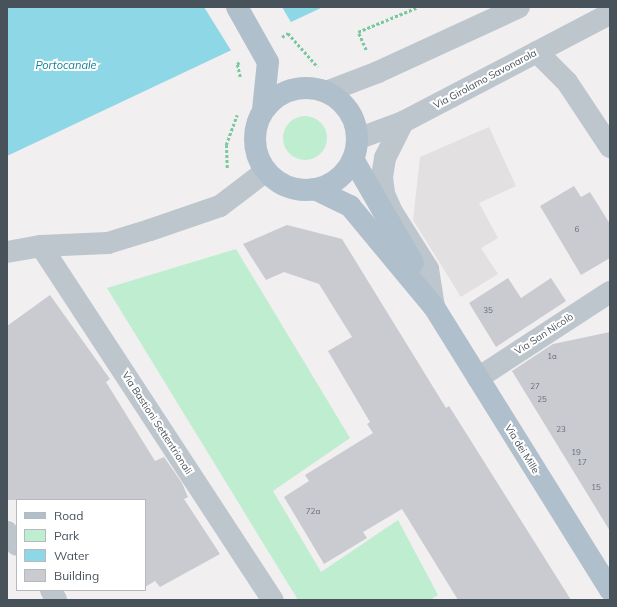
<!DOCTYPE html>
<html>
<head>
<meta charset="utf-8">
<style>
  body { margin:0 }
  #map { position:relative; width:617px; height:607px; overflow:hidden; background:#f1efef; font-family:Mulish,sans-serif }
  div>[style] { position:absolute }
  .education>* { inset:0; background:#e2e0e0 }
  .green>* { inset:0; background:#bfedd0 }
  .round { border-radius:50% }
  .water>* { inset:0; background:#8ed7e7 }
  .pier>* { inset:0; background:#f1efef }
  .building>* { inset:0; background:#c9cbd1 }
  .path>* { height:2.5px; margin-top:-1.25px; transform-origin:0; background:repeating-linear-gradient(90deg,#79c9a0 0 3px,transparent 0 5px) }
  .minor>* { height:22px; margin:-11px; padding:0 11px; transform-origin:11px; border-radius:11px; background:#bec6cd }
  .major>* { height:22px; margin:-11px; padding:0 11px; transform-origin:11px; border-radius:11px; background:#b0bfcc }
  .major>.ring { margin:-11px; padding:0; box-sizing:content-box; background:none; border:22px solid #b0bfcc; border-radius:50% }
  .major-bridge>* { height:22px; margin:-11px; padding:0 11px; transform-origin:11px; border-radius:11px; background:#b0bfcc }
  span { translate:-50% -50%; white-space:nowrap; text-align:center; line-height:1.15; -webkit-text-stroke:4px #fff; paint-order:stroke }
  .number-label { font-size:8px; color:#687078 }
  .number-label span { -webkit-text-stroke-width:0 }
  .street-label { font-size:10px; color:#48525b }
  .water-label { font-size:11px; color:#13819b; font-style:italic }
  .frame { position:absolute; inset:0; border:8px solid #48525b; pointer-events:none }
  .legend { position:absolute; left:16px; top:499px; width:130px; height:92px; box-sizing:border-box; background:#fff; border:1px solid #b6babd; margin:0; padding:5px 7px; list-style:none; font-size:12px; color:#48525b }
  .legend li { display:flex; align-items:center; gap:8px; height:20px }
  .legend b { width:20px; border:1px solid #b6babd }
</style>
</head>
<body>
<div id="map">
  <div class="education">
    <i style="clip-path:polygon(489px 127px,516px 186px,479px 203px,498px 238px,481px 248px,498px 274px,461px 297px,413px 220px,420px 157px)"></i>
  </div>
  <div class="green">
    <i class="round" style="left:283px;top:116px;width:44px;height:44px"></i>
    <i style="clip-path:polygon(236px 249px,350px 438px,273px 491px,321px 572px,398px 520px,438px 595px,430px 600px,298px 600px,107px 288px)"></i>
  </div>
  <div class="water">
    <i style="clip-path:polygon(7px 7px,323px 7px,7px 156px)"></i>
  </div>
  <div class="pier">
    <i style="clip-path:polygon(204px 7px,282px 7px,292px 24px,232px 52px)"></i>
  </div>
  <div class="building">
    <i style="clip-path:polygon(574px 186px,581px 197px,590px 192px,610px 224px,610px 258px,581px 275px,540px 206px)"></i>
    <i style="clip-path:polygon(287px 225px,342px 239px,446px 408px,449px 406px,571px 600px,458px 600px,402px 509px,363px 532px,367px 538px,324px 564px,284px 497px,309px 481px,305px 475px,373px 433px,367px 424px,370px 422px,328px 351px,352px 337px,319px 284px,284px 272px,266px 280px,243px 244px)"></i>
    <i style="clip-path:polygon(508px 278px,521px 298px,551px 278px,566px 301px,496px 347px,469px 303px)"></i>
    <i style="clip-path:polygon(50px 295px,110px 379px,106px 382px,155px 461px,164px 457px,182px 483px,188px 497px,184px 499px,220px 554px,160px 587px,155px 581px,145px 587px,145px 500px,7px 500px,7px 326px)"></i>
    <i style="clip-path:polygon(610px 332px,610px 531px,512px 371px,553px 344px)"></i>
  </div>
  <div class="path">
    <i style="left:282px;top:37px;width:7px;rotate:-34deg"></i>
    <i style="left:288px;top:33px;width:45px;rotate:48.6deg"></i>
    <i style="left:366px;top:50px;width:20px;rotate:-114deg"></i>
    <i style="left:358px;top:32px;width:65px;rotate:-22.6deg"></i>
    <i style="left:240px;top:77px;width:13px;rotate:-103deg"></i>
    <i style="left:237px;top:64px;width:4px;rotate:-34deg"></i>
    <i style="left:227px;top:168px;width:23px;rotate:-92deg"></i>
    <i style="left:226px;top:145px;width:32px;rotate:-70deg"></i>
  </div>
  <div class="minor">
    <i style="left:537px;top:52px;width:42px;rotate:45deg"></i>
    <i style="left:567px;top:82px;width:78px;rotate:56.5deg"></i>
    <i style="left:326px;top:92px;width:56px;rotate:-21deg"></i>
    <i style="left:378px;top:72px;width:155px;rotate:-24.7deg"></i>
    <i style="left:403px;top:122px;width:40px;rotate:116.6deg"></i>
    <i style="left:385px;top:158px;width:19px;rotate:99deg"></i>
    <i style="left:382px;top:177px;width:17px;rotate:83deg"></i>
    <i style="left:384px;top:194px;width:20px;rotate:66deg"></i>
    <i style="left:392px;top:212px;width:67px;rotate:57.7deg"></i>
    <i style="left:428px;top:269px;width:38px;rotate:81deg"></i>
    <i style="left:357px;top:139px;width:49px;rotate:-20.3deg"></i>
    <i style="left:403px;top:122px;width:233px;rotate:-27.6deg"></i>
    <i style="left:41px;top:246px;width:423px;rotate:56.8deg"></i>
    <i style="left:7px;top:252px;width:35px;rotate:-10deg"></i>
    <i style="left:41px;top:246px;width:67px;rotate:-2.6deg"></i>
    <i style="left:108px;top:243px;width:44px;rotate:-17.2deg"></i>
    <i style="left:150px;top:230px;width:74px;rotate:-18.9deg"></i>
    <i style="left:220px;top:206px;width:58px;rotate:-37.3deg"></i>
    <i style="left:478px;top:378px;width:158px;rotate:-33.1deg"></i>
    <i style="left:7px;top:532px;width:16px;rotate:52deg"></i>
    <i style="left:51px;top:590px;width:11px;rotate:63deg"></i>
  </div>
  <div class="major">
    <i class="ring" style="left:255px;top:88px;width:80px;height:80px"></i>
    <i style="left:263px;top:110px;width:48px;rotate:-84.1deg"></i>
    <i style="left:353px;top:159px;width:120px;rotate:60deg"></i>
    <i style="left:315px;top:189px;width:39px;rotate:26deg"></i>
    <i style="left:350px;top:206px;width:131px;rotate:50.3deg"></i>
    <i style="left:434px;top:307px;width:333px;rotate:58.1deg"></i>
  </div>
  <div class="major-bridge">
    <i style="left:237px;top:7px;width:63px;rotate:60.6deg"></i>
  </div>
  <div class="number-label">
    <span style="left:577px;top:230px">6</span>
    <span style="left:488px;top:311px">35</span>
    <span style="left:552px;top:357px">1a</span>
    <span style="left:535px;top:387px">27</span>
    <span style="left:542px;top:400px">25</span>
    <span style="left:561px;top:430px">23</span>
    <span style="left:576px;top:453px">19</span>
    <span style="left:582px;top:463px">17</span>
    <span style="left:596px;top:488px">15</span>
    <span style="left:313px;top:512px">72a</span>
  </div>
  <div class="street-label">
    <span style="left:485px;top:79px;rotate:-28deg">Via Girolamo Savonarola</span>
    <span style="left:544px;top:334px;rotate:-33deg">Via San Nicolò</span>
    <span style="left:157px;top:423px;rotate:57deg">Via Bastioni Settentrionali</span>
    <span style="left:522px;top:449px;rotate:58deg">Via dei Mille</span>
  </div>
  <div class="water-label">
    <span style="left:66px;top:65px">Portocanale</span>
  </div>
  <div class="frame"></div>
  <ul class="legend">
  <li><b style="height:5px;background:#b0bfcc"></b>Road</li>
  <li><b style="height:11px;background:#bfedd0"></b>Park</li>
  <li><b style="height:11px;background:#8ed7e7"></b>Water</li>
  <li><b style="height:11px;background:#c9cbd1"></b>Building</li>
  </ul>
</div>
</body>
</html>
